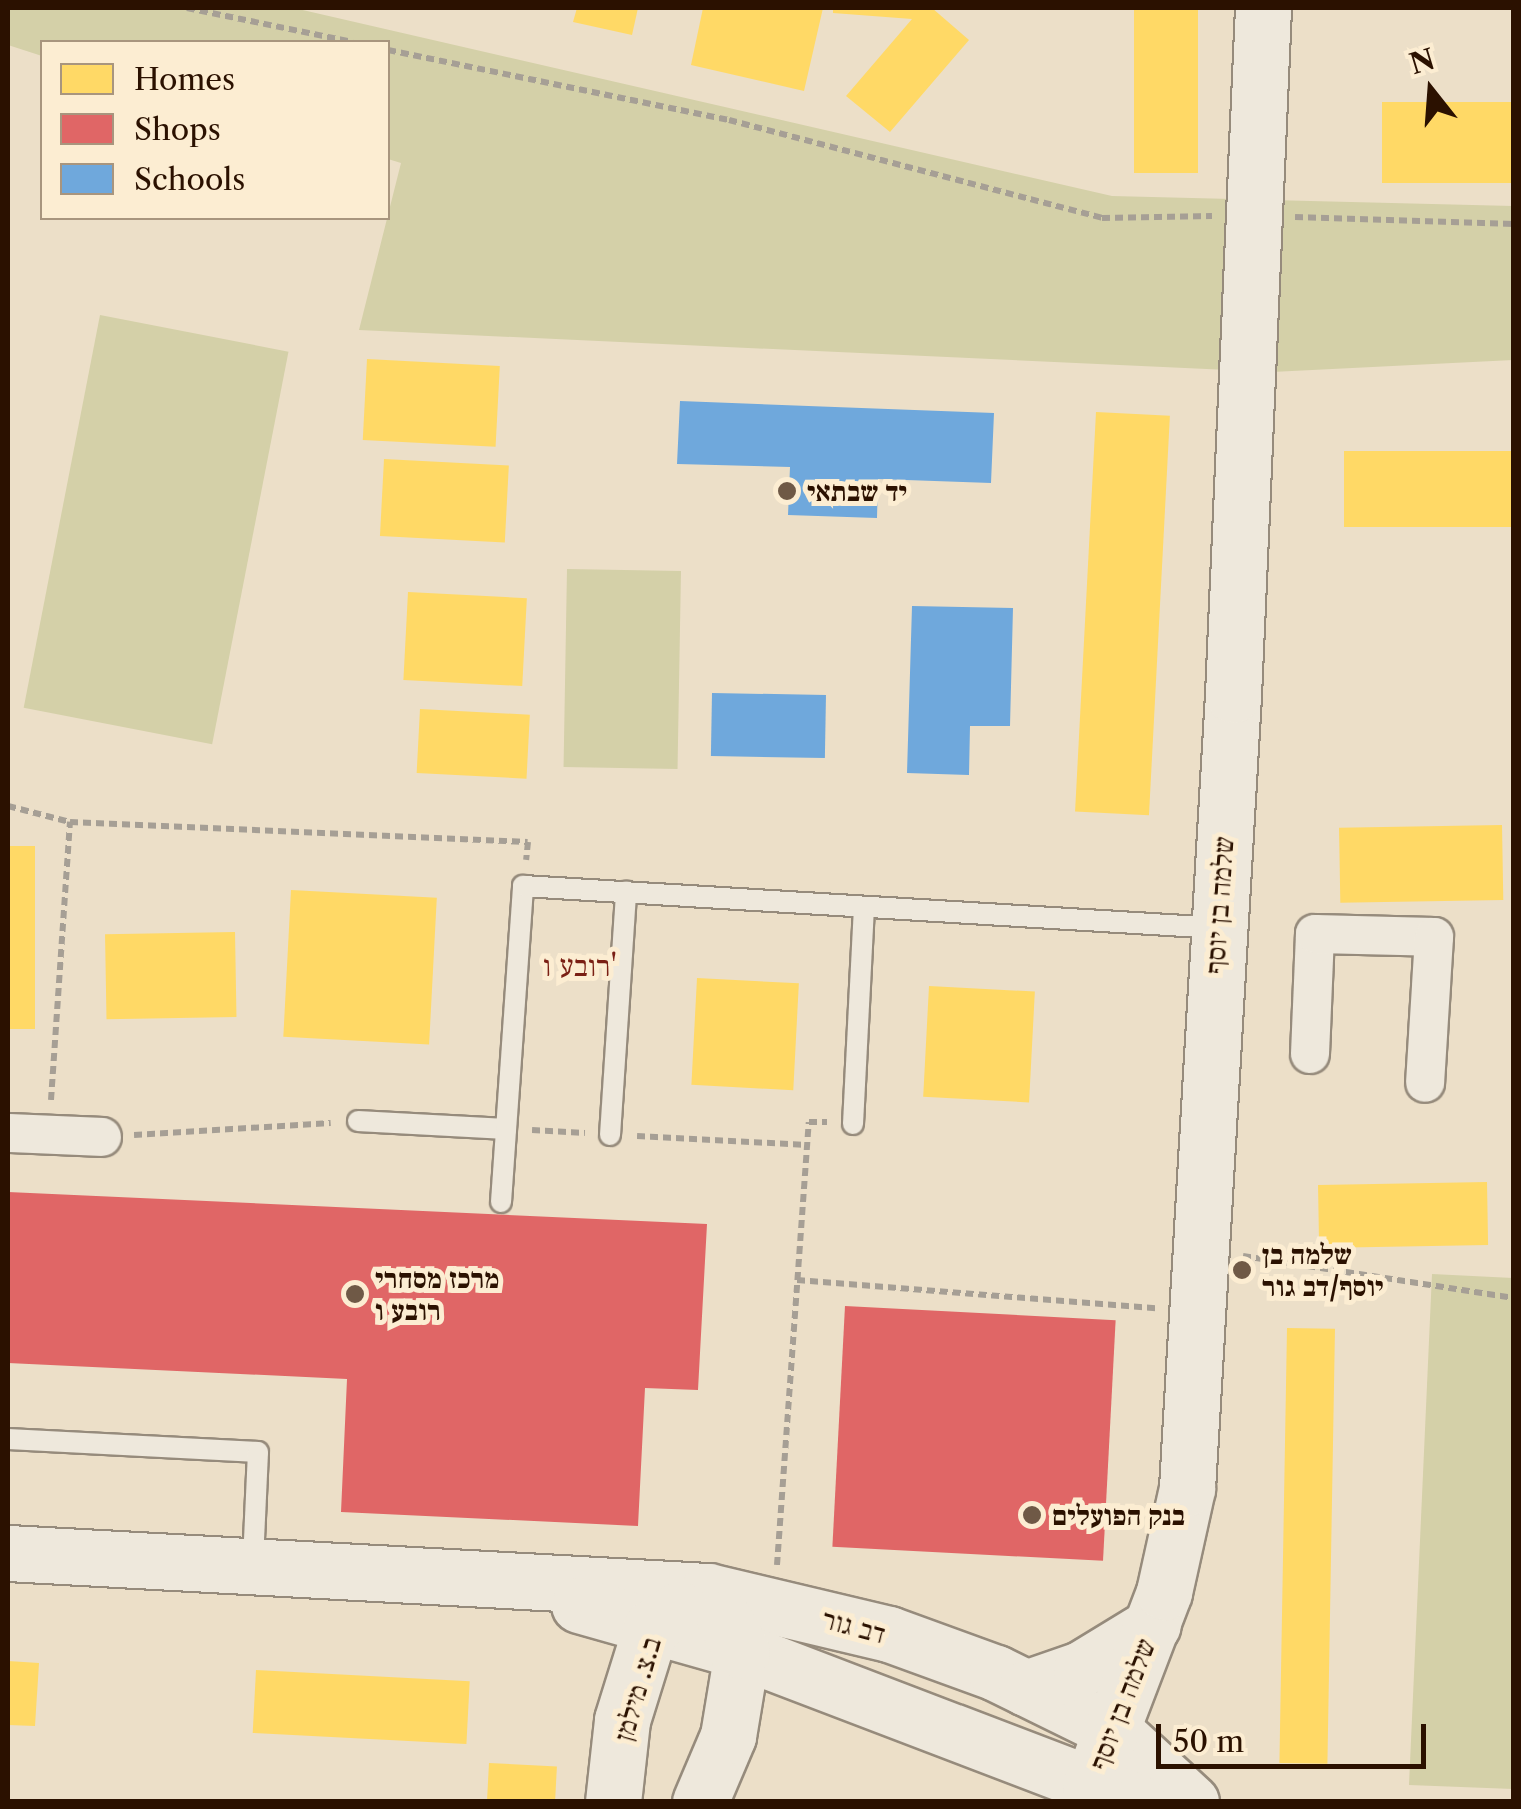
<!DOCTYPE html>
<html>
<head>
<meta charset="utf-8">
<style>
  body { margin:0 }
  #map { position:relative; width:1521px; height:1809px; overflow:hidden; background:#ecdfc8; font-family:"Libre Caslon Text","Frank Ruhl Libre",serif }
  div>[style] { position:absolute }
  .green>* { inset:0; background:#d4d0a8; transform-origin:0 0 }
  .homes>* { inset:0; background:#ffd966; transform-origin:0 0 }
  .shops>* { inset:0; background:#e06666; transform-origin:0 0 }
  .schools>* { inset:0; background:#6fa8dc; transform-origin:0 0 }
  .path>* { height:6px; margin-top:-3px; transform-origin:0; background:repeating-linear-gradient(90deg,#a69f95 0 8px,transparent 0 13px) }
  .roads { filter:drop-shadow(2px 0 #968b7c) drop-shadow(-2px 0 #968b7c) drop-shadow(0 2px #968b7c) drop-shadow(0 -2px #968b7c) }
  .lane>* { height:20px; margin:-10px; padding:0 10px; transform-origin:10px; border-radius:10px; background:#eee8dc }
  .street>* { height:38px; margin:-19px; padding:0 19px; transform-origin:19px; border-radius:19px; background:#eee8dc }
  .secondary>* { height:55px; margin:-27.5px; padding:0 27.5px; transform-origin:27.5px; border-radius:27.5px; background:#eee8dc }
  .dots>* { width:28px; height:28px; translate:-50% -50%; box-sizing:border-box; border:5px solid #fcedd2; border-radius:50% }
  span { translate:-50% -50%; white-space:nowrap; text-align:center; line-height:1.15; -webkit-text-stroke:10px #fcedd2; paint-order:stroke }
  .poi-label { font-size:28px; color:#2b1100; font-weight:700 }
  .left { translate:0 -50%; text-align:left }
  .street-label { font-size:28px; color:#2b1100 }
  .neighbourhood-label { font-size:30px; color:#7a1f14 }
  .frame { position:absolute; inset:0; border:10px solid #2b1100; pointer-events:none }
  .legend { position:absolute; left:40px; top:40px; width:350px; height:180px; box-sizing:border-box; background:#fcedd2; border:2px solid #a8957e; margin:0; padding:12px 18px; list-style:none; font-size:30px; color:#2b1100 }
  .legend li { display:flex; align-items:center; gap:20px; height:50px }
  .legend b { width:50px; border:2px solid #a8957e }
  .north { position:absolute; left:1381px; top:40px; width:100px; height:100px; -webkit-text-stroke:8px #fcedd2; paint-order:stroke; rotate:343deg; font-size:28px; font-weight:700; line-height:40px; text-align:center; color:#2b1100 }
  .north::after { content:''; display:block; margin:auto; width:35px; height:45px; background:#2b1100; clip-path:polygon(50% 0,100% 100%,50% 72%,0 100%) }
  .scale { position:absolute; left:1156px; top:1724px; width:270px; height:45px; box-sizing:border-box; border:5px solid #2b1100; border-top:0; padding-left:12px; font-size:30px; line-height:35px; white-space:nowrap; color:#2b1100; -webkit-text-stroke:8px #fcedd2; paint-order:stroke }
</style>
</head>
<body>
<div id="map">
  <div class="green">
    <i style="clip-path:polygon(8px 8px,294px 8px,1112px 196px,1513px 206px,1513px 360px,1272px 372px,359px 330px,401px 163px,388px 159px,388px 42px,42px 42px,42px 56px,8px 45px)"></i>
    <i style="left:100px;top:315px;width:192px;height:400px;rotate:11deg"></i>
    <i style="left:567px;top:569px;width:114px;height:198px;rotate:1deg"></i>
    <i style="clip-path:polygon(1432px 1274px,1513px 1278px,1513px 1789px,1409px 1785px)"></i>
  </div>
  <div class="homes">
    <i style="clip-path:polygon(577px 8px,638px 8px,632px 35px,573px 22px)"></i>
    <i style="clip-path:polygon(703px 8px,823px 8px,804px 91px,691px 65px)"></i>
    <i style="clip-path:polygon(833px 8px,932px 8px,969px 40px,890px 132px,846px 96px,912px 19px,833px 13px)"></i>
    <i style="left:1134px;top:8px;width:64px;height:165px"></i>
    <i style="left:1514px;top:102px;width:81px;height:132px;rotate:90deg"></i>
    <i style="left:367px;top:359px;width:133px;height:81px;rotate:3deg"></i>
    <i style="left:1096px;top:412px;width:74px;height:400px;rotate:3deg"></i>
    <i style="left:1514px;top:451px;width:76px;height:170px;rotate:90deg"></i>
    <i style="left:384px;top:459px;width:125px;height:77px;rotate:3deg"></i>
    <i style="left:408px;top:592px;width:119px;height:88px;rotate:3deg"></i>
    <i style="left:420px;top:709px;width:110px;height:64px;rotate:3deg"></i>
    <i style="left:1502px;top:825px;width:75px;height:163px;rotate:89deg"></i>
    <i style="left:8px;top:846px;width:27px;height:183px"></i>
    <i style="left:291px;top:890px;width:146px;height:147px;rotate:3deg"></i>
    <i style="left:235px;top:932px;width:85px;height:130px;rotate:89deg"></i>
    <i style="left:697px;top:978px;width:102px;height:107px;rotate:3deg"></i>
    <i style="left:929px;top:986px;width:106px;height:111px;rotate:3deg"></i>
    <i style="left:1487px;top:1182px;width:63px;height:169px;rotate:89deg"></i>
    <i style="left:1287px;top:1328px;width:48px;height:435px;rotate:1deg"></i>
    <i style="clip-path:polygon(8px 1661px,39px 1663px,35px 1726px,8px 1725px)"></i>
    <i style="left:256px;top:1670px;width:214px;height:63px;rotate:3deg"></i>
    <i style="left:489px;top:1763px;width:68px;height:39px;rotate:3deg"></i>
  </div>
  <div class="shops">
    <i style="clip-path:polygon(8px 1192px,707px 1224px,698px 1390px,645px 1388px,638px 1526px,341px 1512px,347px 1379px,8px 1363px)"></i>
    <i style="left:845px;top:1306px;width:271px;height:241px;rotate:3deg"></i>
  </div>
  <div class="schools">
    <i style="clip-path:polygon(680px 401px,994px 413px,991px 483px,878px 479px,877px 518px,788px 515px,790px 467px,677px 464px)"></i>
    <i style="clip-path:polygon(912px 606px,1013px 608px,1010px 726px,970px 726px,969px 775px,907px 773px)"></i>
    <i style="left:712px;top:693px;width:114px;height:63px;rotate:1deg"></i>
  </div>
  <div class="path">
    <i style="left:187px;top:8px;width:169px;rotate:11.6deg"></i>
    <i style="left:388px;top:50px;width:348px;rotate:11.6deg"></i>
    <i style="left:729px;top:120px;width:386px;rotate:14.7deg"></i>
    <i style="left:1102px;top:218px;width:110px;rotate:-1deg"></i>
    <i style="left:1295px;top:217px;width:219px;rotate:1.8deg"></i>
    <i style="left:8px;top:806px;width:64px;rotate:14.5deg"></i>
    <i style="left:70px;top:822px;width:458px;rotate:2.5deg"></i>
    <i style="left:528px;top:842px;width:18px;rotate:96deg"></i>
    <i style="left:51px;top:1100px;width:279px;rotate:-86.1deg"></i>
    <i style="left:532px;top:1130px;width:53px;rotate:3.2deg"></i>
    <i style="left:134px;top:1135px;width:197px;rotate:-3.5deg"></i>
    <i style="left:637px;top:1136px;width:170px;rotate:3deg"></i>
    <i style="left:1243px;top:1256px;width:274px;rotate:8.8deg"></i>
    <i style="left:797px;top:1280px;width:360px;rotate:4.5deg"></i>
    <i style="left:777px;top:1565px;width:444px;rotate:-85.9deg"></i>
    <i style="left:809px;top:1122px;width:18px"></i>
  </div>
  <div class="roads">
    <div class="lane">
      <i style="left:358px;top:1121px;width:148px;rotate:3.1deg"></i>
      <i style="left:853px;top:1124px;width:217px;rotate:-87.1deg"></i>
      <i style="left:610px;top:1135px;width:244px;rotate:-86.2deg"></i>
      <i style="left:501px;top:1202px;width:317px;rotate:-86deg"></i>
      <i style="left:523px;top:886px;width:695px;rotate:3.46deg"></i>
      <i style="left:8px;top:1439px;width:250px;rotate:3deg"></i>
      <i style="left:258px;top:1452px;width:112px;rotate:92.6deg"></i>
    </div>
    <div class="street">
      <i style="left:1310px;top:1054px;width:120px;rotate:-87.6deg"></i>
      <i style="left:1315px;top:934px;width:119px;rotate:1.4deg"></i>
      <i style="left:1434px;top:937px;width:146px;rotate:93.5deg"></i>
      <i style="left:8px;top:1133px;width:94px;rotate:2.4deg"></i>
    </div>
    <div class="secondary">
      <i style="left:8px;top:1553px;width:701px;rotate:3.11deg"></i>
      <i style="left:708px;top:1591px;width:186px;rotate:13.4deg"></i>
      <i style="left:889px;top:1634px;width:114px;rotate:20deg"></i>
      <i style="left:996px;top:1673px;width:131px;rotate:26.2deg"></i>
      <i style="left:1114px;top:1731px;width:105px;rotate:42.7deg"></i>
      <i style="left:579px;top:1605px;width:169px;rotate:15.8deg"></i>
      <i style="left:742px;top:1651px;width:424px;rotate:20.9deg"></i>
      <i style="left:1026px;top:1688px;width:58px;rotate:-19.1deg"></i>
      <i style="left:1081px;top:1669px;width:84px;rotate:-31.4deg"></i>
      <i style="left:1090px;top:1786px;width:208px;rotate:-69.1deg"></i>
      <i style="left:1164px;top:1592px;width:107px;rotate:-77.5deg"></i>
      <i style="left:1187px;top:1488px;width:794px;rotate:-86.68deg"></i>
      <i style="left:1233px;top:695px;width:688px;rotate:-87.5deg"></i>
      <i style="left:613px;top:1802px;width:82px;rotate:-83.7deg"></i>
      <i style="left:622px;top:1720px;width:97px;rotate:-72.7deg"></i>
      <i style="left:651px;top:1627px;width:34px;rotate:-32deg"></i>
      <i style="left:700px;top:1802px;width:72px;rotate:-67deg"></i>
      <i style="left:728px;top:1736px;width:86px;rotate:-80.6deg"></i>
      <i style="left:742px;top:1651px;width:37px;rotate:-119deg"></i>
    </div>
  </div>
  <div class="dots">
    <i style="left:787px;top:491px;background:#6f5946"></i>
    <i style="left:1242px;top:1270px;background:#6f5946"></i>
    <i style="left:355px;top:1294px;background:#6f5946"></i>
    <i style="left:1032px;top:1515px;background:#6f5946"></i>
  </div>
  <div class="poi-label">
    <span class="left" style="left:807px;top:491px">יד שבתאי</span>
    <span class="left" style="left:1262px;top:1270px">שלמה בן<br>יוסף/דב גור</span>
    <span class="left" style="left:375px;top:1294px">מרכז מסחרי<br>רובע ו</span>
    <span class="left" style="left:1052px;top:1515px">בנק הפועלים</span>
  </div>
  <div class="street-label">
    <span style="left:1219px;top:905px;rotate:-86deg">שלמה בן יוסף</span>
    <span style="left:854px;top:1626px;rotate:15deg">דב גור</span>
    <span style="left:637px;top:1689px;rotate:-74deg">ב.צ. מילמן</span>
    <span style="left:1122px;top:1704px;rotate:-69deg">שלמה בן יוסף</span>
  </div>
  <div class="neighbourhood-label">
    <span style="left:580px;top:966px">רובע ו'</span>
  </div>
  <div class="frame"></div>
  <ul class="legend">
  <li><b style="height:28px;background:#ffd966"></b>Homes</li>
  <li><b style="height:28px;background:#e06666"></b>Shops</li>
  <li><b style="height:28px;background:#6fa8dc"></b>Schools</li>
  </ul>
  <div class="north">N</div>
  <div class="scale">50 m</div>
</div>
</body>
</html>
